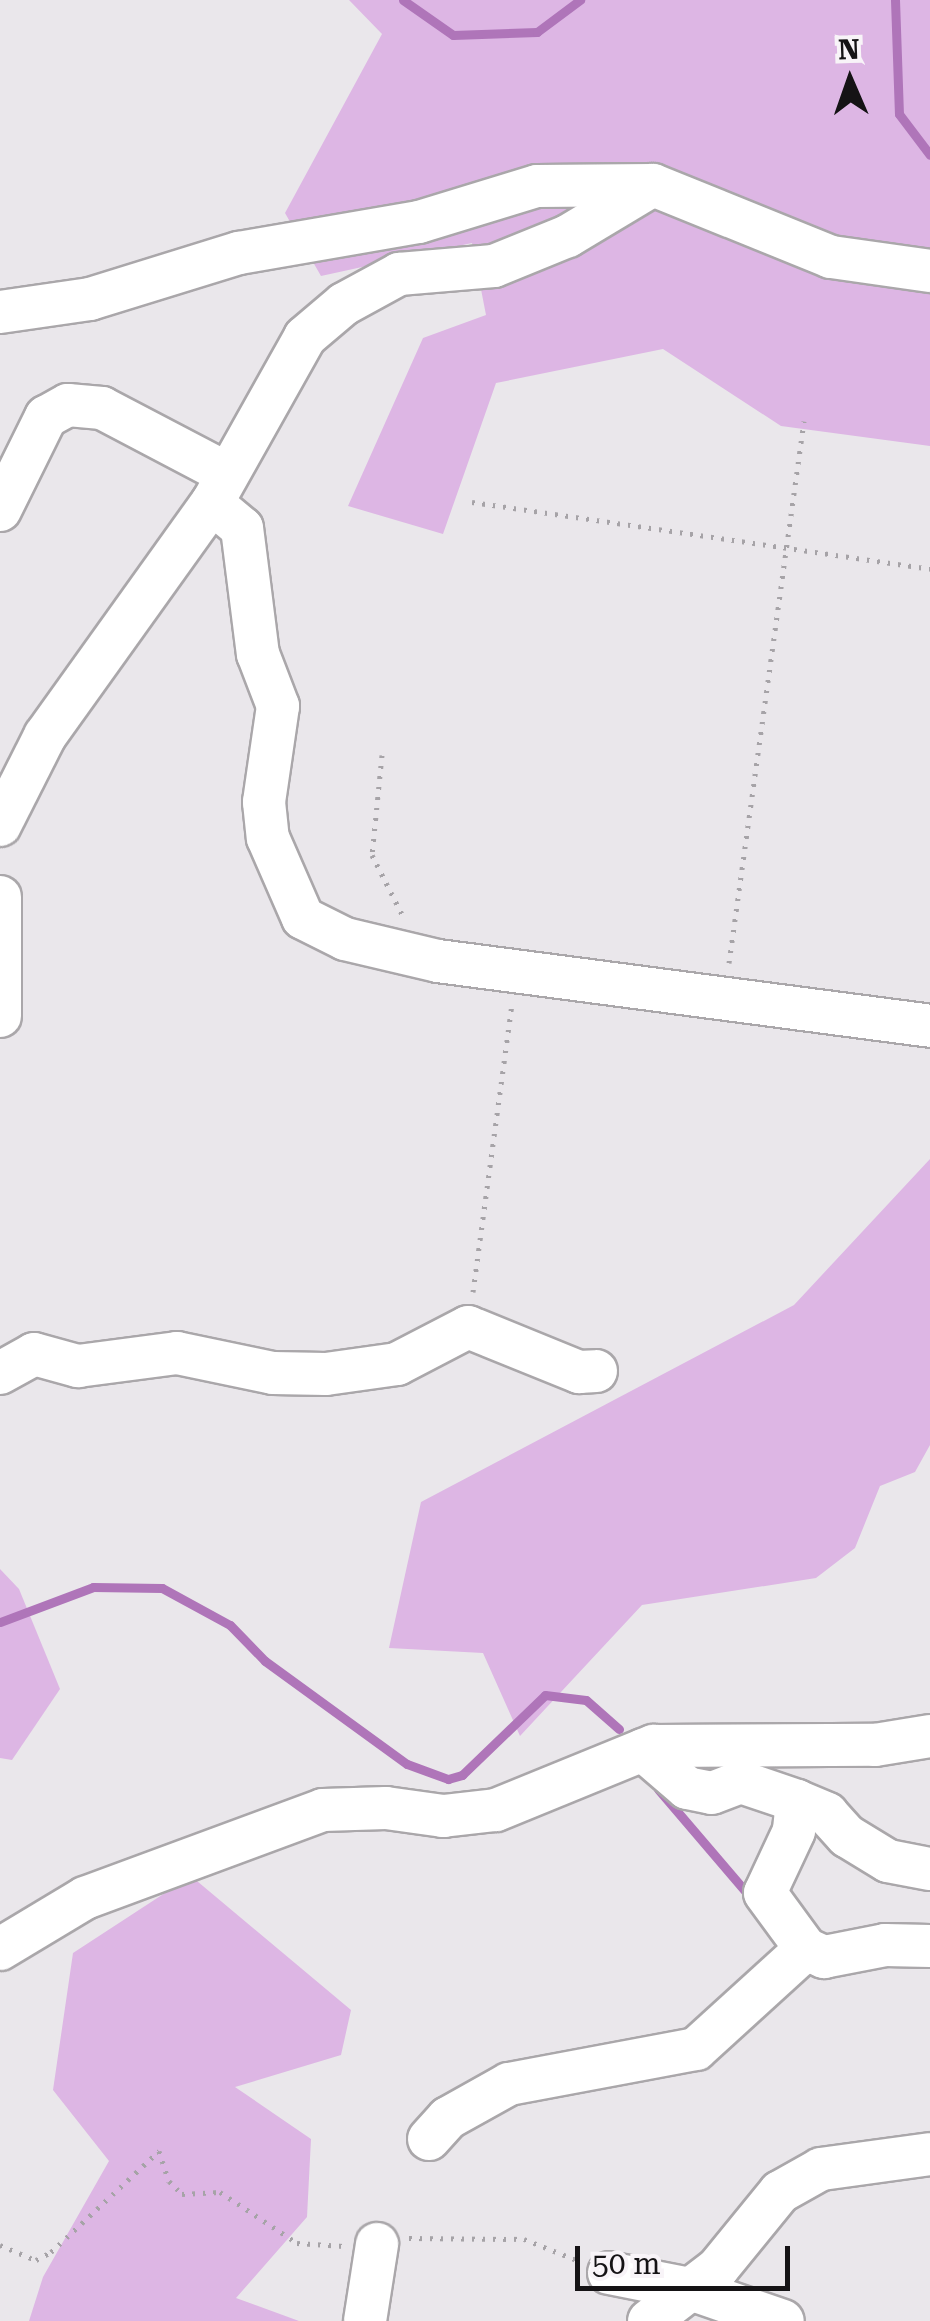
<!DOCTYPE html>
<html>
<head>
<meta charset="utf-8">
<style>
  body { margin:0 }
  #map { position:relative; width:930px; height:2321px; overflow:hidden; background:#eae7eb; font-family:"Roboto Serif",serif }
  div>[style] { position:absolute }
  .green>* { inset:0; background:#ddb6e4 }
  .stream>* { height:9px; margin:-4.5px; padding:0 4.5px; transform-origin:4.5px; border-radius:4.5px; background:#af75b9 }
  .path>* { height:5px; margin-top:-2.5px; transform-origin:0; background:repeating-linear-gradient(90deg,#a6a3a7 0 2.5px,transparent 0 10.5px) }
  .roads { filter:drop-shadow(2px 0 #aaa7aa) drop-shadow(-2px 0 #aaa7aa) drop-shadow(0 2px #aaa7aa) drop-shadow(0 -2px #aaa7aa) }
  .minor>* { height:42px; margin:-21px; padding:0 21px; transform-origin:21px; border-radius:21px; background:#fff }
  span { translate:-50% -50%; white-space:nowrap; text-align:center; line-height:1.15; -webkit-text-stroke:8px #f8f4f8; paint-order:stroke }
  .north { position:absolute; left:800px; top:30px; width:100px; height:100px; -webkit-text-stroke:8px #f8f4f8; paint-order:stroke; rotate:358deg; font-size:28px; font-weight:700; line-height:40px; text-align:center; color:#151315 }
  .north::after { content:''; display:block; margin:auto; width:35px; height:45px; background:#151315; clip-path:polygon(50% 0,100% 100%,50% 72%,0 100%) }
  .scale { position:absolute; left:575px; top:2246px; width:215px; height:45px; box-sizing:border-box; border:5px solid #151315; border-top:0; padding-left:12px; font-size:30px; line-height:35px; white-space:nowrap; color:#151315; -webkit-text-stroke:8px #f8f4f8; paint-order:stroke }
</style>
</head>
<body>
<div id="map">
  <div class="green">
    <i style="clip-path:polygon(349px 0,930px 0,930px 446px,781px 426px,663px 349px,496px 383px,443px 534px,348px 506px,423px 338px,486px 315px,472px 243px,321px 276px,285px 213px,382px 34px)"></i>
    <i style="clip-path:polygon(930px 1159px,930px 1445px,915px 1472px,880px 1486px,855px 1548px,816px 1578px,642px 1605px,520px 1736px,483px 1653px,389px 1648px,421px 1502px,794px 1305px)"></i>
    <i style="clip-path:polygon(0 1569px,19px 1589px,60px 1689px,12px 1760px,0 1758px)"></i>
    <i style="clip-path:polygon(191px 1876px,351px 2010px,341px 2055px,235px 2087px,311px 2139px,307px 2217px,236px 2298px,299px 2321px,29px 2321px,43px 2277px,109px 2161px,53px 2090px,73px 1953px)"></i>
  </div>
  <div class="stream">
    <i style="left:403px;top:0;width:61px;rotate:35deg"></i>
    <i style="left:453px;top:35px;width:84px;rotate:-2deg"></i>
    <i style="left:537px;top:32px;width:54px;rotate:-36.7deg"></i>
    <i style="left:895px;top:0;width:114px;rotate:88deg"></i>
    <i style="left:899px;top:114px;width:51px;rotate:52.9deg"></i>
    <i style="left:0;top:1622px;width:99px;rotate:-20.6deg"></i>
    <i style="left:93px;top:1587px;width:69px;rotate:0.8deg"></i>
    <i style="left:162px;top:1588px;width:77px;rotate:28.6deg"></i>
    <i style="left:230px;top:1625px;width:50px;rotate:45.8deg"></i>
    <i style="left:265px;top:1661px;width:175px;rotate:36deg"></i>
    <i style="left:407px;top:1764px;width:44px;rotate:20.1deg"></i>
    <i style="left:448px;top:1779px;width:15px;rotate:-16deg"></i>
    <i style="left:462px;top:1775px;width:115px;rotate:-43.9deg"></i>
    <i style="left:545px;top:1695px;width:41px;rotate:7deg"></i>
    <i style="left:586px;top:1700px;width:44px;rotate:41.3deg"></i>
    <i style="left:658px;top:1789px;width:145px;rotate:49.5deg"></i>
  </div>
  <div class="path">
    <i style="left:472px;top:502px;width:463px;rotate:8.3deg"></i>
    <i style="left:382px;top:755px;width:100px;rotate:95.7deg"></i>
    <i style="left:372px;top:855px;width:71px;rotate:63.1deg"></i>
    <i style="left:729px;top:963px;width:547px;rotate:-82.12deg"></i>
    <i style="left:473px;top:1292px;width:290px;rotate:-82.3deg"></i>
    <i style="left:409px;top:2238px;width:115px;rotate:0.5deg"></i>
    <i style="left:524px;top:2239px;width:59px;rotate:21.8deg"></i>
    <i style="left:0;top:2245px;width:39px;rotate:23deg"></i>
    <i style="left:36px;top:2260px;width:17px;rotate:-28deg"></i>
    <i style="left:51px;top:2252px;width:148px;rotate:-43.1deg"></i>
    <i style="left:159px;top:2151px;width:32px;rotate:72deg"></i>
    <i style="left:169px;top:2181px;width:18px;rotate:45deg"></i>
    <i style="left:182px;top:2194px;width:38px;rotate:-3deg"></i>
    <i style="left:220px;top:2192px;width:92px;rotate:33.5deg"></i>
    <i style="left:297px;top:2243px;width:47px;rotate:3.7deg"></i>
  </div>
  <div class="roads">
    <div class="minor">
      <i style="left:0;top:312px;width:91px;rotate:-8.2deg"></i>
      <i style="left:90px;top:299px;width:156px;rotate:-17.2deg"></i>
      <i style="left:239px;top:253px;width:183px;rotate:-9.8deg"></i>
      <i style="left:419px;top:222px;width:123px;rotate:-17deg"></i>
      <i style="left:537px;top:186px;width:116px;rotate:-0.5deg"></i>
      <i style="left:653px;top:185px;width:192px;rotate:22deg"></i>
      <i style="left:831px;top:257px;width:100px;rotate:8deg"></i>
      <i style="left:212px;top:503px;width:39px;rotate:40deg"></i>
      <i style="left:242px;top:528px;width:127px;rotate:82.8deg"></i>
      <i style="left:258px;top:654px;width:56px;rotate:69deg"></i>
      <i style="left:278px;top:706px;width:97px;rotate:98.3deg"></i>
      <i style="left:264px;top:802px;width:36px;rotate:84deg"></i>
      <i style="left:268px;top:838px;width:87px;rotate:66.4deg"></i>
      <i style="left:303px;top:918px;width:47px;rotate:26.6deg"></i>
      <i style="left:345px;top:939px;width:96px;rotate:13.3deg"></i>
      <i style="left:438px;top:961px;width:496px;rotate:7.5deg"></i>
      <i style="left:0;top:510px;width:104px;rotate:-63.7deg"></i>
      <i style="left:46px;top:417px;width:25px;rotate:-29deg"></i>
      <i style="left:68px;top:405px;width:34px;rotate:5deg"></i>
      <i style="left:102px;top:408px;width:138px;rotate:27.7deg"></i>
      <i style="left:0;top:825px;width:100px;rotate:-63.2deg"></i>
      <i style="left:45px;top:736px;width:287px;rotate:-54.4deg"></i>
      <i style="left:212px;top:503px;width:190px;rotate:-60.7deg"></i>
      <i style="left:305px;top:337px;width:51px;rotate:-40.2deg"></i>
      <i style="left:344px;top:304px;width:63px;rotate:-28.6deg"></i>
      <i style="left:399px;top:274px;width:95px;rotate:-4.8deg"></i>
      <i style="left:494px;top:266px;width:80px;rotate:-22.1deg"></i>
      <i style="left:568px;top:236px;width:99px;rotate:-31deg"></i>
      <i style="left:0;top:897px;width:119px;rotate:90deg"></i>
      <i style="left:0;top:1373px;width:39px;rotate:-29deg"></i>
      <i style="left:34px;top:1354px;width:46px;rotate:15.3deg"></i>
      <i style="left:78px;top:1366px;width:100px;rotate:-7.5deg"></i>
      <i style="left:177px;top:1353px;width:98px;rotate:11.8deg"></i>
      <i style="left:273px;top:1373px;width:53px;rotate:1.1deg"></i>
      <i style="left:326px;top:1374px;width:72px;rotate:-8deg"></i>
      <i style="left:397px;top:1364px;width:80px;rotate:-27.5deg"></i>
      <i style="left:468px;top:1327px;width:120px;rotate:22.1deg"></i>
      <i style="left:579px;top:1372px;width:17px;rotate:-3deg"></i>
      <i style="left:643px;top:1750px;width:58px;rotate:40.8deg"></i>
      <i style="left:687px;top:1788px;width:25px;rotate:11deg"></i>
      <i style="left:712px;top:1793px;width:31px;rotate:-21deg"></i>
      <i style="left:741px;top:1782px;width:59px;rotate:18.7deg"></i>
      <i style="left:797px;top:1801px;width:30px;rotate:96deg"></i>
      <i style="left:794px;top:1831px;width:68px;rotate:115.1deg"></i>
      <i style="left:765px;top:1893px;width:69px;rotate:53.8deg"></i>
      <i style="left:806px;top:1949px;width:20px;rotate:24deg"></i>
      <i style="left:824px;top:1957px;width:62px;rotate:-11.1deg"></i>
      <i style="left:885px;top:1945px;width:45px;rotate:1.3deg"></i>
      <i style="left:797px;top:1801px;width:33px;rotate:23deg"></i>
      <i style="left:827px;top:1814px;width:30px;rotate:48deg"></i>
      <i style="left:847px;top:1836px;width:48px;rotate:31.4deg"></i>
      <i style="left:888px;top:1861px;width:43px;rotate:10.8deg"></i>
      <i style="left:0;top:1949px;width:99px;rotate:-31deg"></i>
      <i style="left:85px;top:1898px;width:254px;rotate:-20.3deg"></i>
      <i style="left:323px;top:1810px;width:63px;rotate:-1.8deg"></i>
      <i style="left:386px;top:1808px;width:58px;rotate:8deg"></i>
      <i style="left:443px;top:1816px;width:53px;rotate:-6.5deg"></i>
      <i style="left:496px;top:1810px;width:170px;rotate:-22.2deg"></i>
      <i style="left:653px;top:1746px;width:222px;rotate:-0.3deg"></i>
      <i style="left:875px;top:1745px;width:56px;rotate:-9.3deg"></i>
      <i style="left:429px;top:2139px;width:28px;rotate:-48deg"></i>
      <i style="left:448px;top:2118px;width:70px;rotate:-29.1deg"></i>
      <i style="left:509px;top:2084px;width:190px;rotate:-10.6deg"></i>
      <i style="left:696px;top:2049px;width:149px;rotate:-42.3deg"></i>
      <i style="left:609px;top:2273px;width:83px;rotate:11.2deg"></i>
      <i style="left:690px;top:2289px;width:98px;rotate:19deg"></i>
      <i style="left:365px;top:2321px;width:78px;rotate:-81.1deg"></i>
      <i style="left:649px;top:2321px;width:87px;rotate:-37.5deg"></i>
      <i style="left:718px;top:2268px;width:98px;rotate:-50.8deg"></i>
      <i style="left:780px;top:2192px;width:47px;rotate:-29.3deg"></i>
      <i style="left:821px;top:2169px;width:110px;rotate:-7.8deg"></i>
    </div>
  </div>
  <div class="north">N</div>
  <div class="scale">50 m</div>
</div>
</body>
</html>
